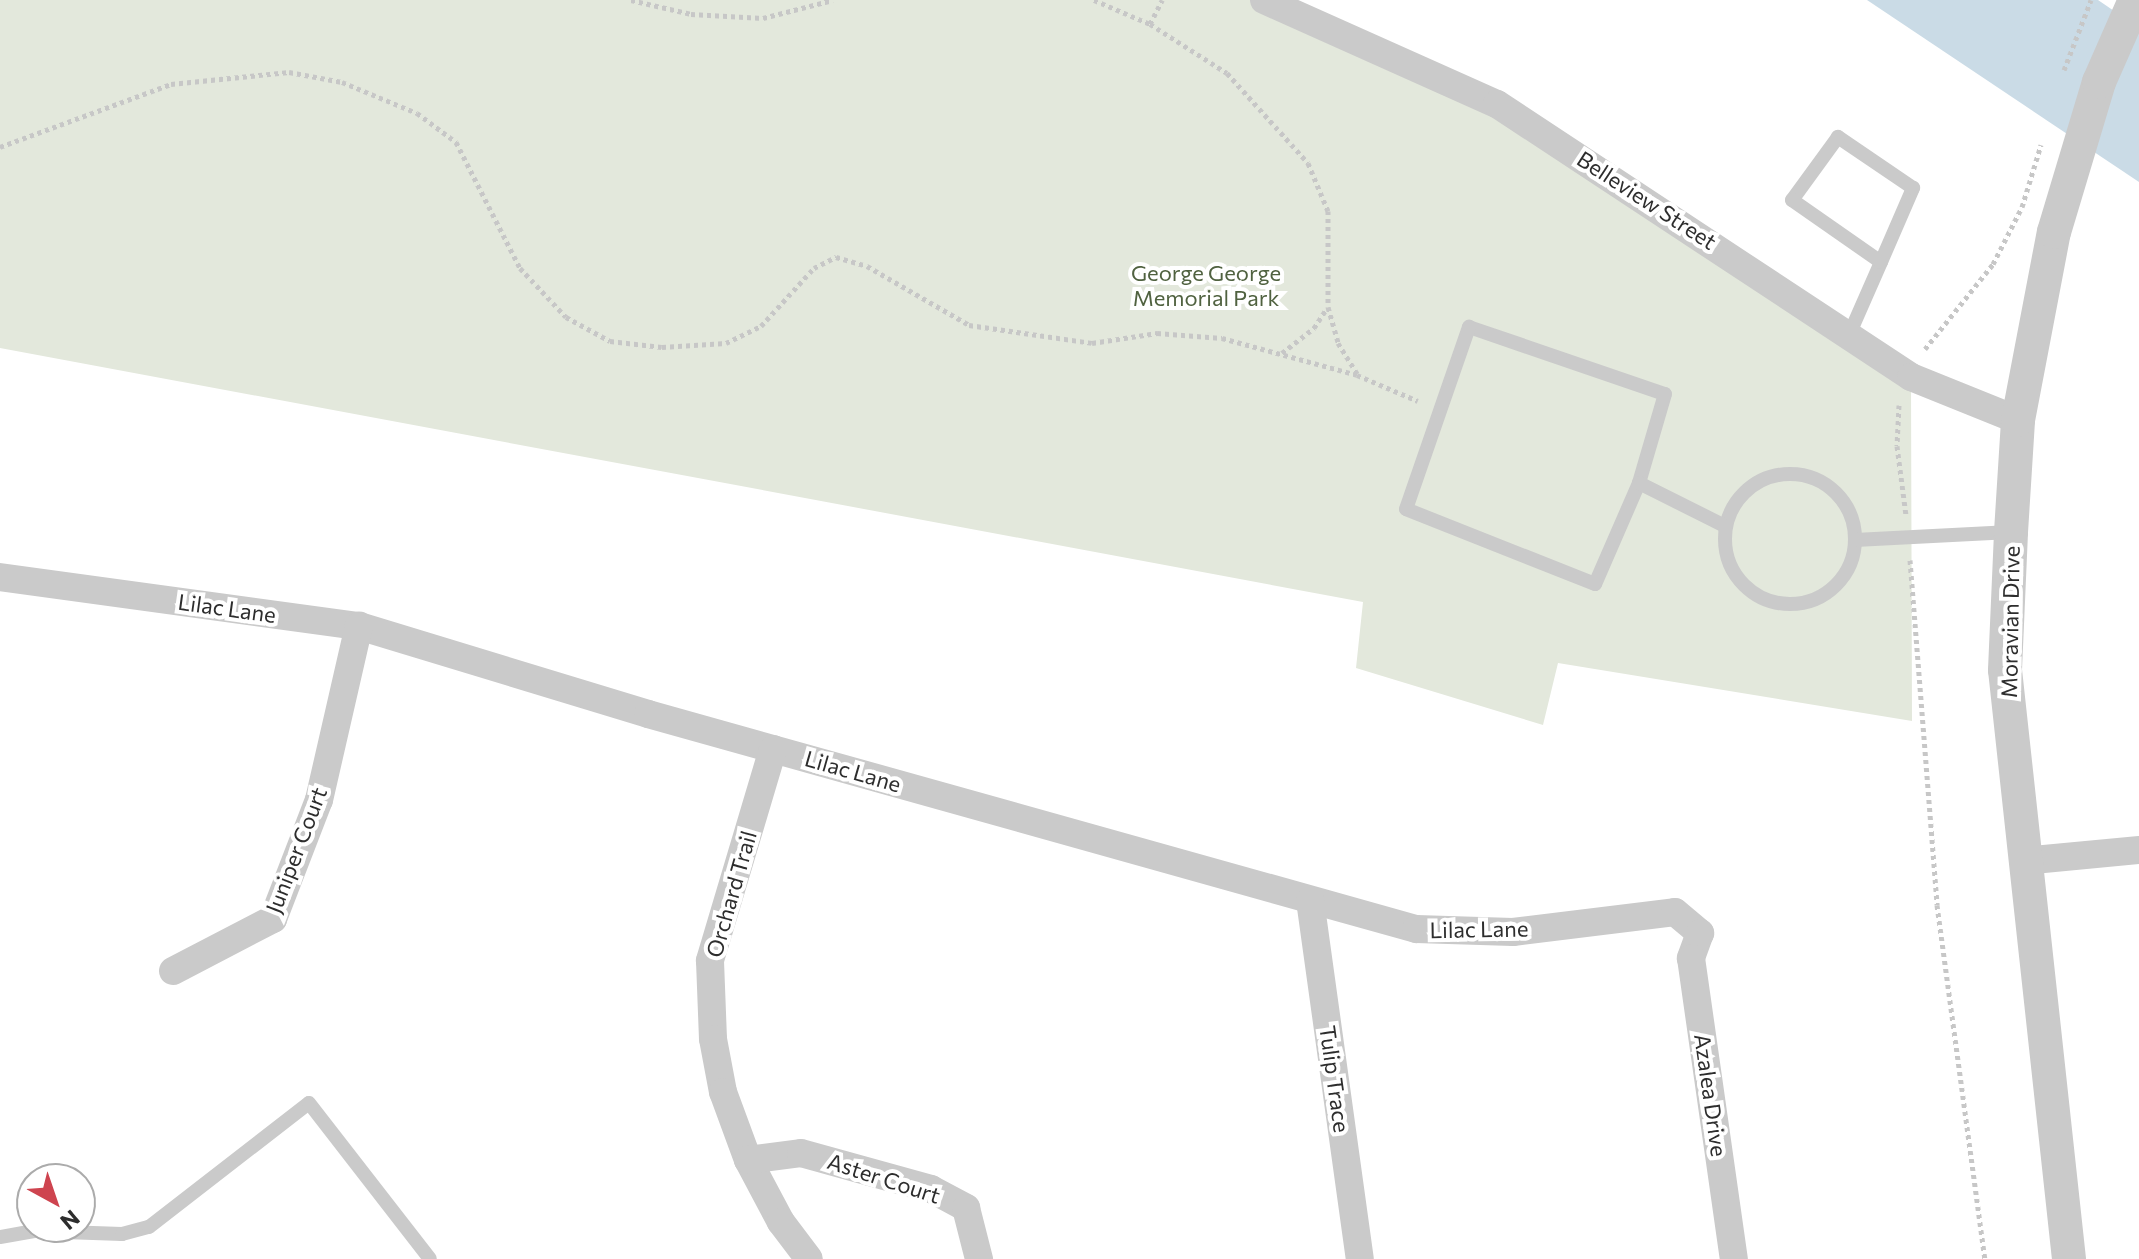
<!DOCTYPE html>
<html>
<head>
<meta charset="utf-8">
<style>
  body { margin:0 }
  #map { position:relative; width:2139px; height:1259px; overflow:hidden; background:#fff; font-family:Commissioner,sans-serif }
  div>[style] { position:absolute }
  .green>* { inset:0; background:#e3e8dc }
  .water>* { inset:0; background:#cadbe6 }
  .path>* { height:5px; margin-top:-2.5px; transform-origin:0; background:repeating-linear-gradient(90deg,#c7c7c7 0 4px,transparent 0 8px) }
  .service>* { height:14px; margin:-7px; padding:0 7px; transform-origin:7px; border-radius:7px; background:#cacaca }
  .service>.ring { margin:-7px; padding:0; box-sizing:content-box; background:none; border:14px solid #cacaca; border-radius:50% }
  .minor>* { height:28px; margin:-14px; padding:0 14px; transform-origin:14px; border-radius:14px; background:#cacaca }
  .tertiary>* { height:34px; margin:-17px; padding:0 17px; transform-origin:17px; border-radius:17px; background:#cacaca }
  span { translate:-50% -50%; white-space:nowrap; text-align:center; line-height:1.15; -webkit-text-stroke:8px #fff; paint-order:stroke }
  .street-label { font-size:22px; color:#2d2d2d }
  .park-label { font-size:22px; color:#506240 }
  .north { position:absolute; left:16px; top:1163px; width:80px; height:80px; box-sizing:border-box; background:#fff; border:2px solid #ababab; border-radius:50%; rotate:140deg; font-size:22px; font-weight:700; line-height:32px; text-align:center; color:#2d2d2d }
  .north::after { content:''; display:block; margin:auto; width:28px; height:36px; background:#ce444f; clip-path:polygon(50% 0,100% 100%,50% 72%,0 100%) }
</style>
</head>
<body>
<div id="map">
  <div class="green">
    <i style="clip-path:polygon(0 0,1264px 0,1497px 104px,1911px 377px,1912px 721px,1558px 663px,1543px 725px,1356px 668px,1363px 602px,0 348px)"></i>
  </div>
  <div class="water">
    <i style="clip-path:polygon(1867px 0,2098px 0,2139px 28px,2139px 182px)"></i>
  </div>
  <div class="path">
    <i style="left:631px;top:0;width:62px;rotate:13.1deg"></i>
    <i style="left:691px;top:14px;width:72px;rotate:3.2deg"></i>
    <i style="left:763px;top:18px;width:72px;rotate:-14.4deg"></i>
    <i style="left:1094px;top:0;width:61px;rotate:23.2deg"></i>
    <i style="left:1150px;top:24px;width:91px;rotate:32.5deg"></i>
    <i style="left:1227px;top:73px;width:121px;rotate:48deg"></i>
    <i style="left:1308px;top:163px;width:52px;rotate:67.4deg"></i>
    <i style="left:1328px;top:211px;width:96px;rotate:90deg"></i>
    <i style="left:1328px;top:307px;width:37px;rotate:74deg"></i>
    <i style="left:1338px;top:343px;width:36px;rotate:58deg"></i>
    <i style="left:1150px;top:24px;width:27px;rotate:-63deg"></i>
    <i style="left:2064px;top:70px;width:75px;rotate:-68.9deg"></i>
    <i style="left:0;top:147px;width:182px;rotate:-20.2deg"></i>
    <i style="left:171px;top:84px;width:119px;rotate:-5.8deg"></i>
    <i style="left:289px;top:72px;width:54px;rotate:10.7deg"></i>
    <i style="left:342px;top:82px;width:81px;rotate:22.5deg"></i>
    <i style="left:417px;top:113px;width:49px;rotate:36.6deg"></i>
    <i style="left:456px;top:142px;width:141px;rotate:63.1deg"></i>
    <i style="left:520px;top:268px;width:67px;rotate:46.8deg"></i>
    <i style="left:566px;top:317px;width:50px;rotate:28.6deg"></i>
    <i style="left:610px;top:341px;width:52px;rotate:6.6deg"></i>
    <i style="left:662px;top:347px;width:64px;rotate:-3.6deg"></i>
    <i style="left:726px;top:343px;width:39px;rotate:-26deg"></i>
    <i style="left:761px;top:326px;width:79px;rotate:-47.6deg"></i>
    <i style="left:814px;top:268px;width:25px;rotate:-27deg"></i>
    <i style="left:836px;top:257px;width:32px;rotate:16deg"></i>
    <i style="left:867px;top:266px;width:118px;rotate:30deg"></i>
    <i style="left:969px;top:325px;width:124px;rotate:8.3deg"></i>
    <i style="left:1092px;top:343px;width:66px;rotate:-8.7deg"></i>
    <i style="left:1157px;top:333px;width:65px;rotate:4.4deg"></i>
    <i style="left:1222px;top:338px;width:140px;rotate:15.3deg"></i>
    <i style="left:1357px;top:375px;width:66px;rotate:23.1deg"></i>
    <i style="left:1925px;top:349px;width:109px;rotate:-51.3deg"></i>
    <i style="left:1993px;top:264px;width:64px;rotate:-63deg"></i>
    <i style="left:2022px;top:207px;width:65px;rotate:-73deg"></i>
    <i style="left:1282px;top:353px;width:41px;rotate:-38deg"></i>
    <i style="left:1314px;top:328px;width:24px;rotate:-57deg"></i>
    <i style="left:1899px;top:405px;width:41px;rotate:92.8deg"></i>
    <i style="left:1897px;top:446px;width:70px;rotate:82.6deg"></i>
    <i style="left:1910px;top:560px;width:346px;rotate:85.5deg"></i>
    <i style="left:1937px;top:905px;width:357px;rotate:82.3deg"></i>
  </div>
  <div class="service">
    <i style="left:1469px;top:327px;width:207px;rotate:18.9deg"></i>
    <i style="left:1665px;top:394px;width:93px;rotate:106.3deg"></i>
    <i style="left:1639px;top:483px;width:110px;rotate:113.5deg"></i>
    <i style="left:1595px;top:584px;width:203px;rotate:-158.4deg"></i>
    <i style="left:1406px;top:509px;width:193px;rotate:-70.9deg"></i>
    <i style="left:1849px;top:335px;width:80px;rotate:-66.3deg"></i>
    <i style="left:1881px;top:262px;width:81px;rotate:-66.6deg"></i>
    <i style="left:1913px;top:188px;width:91px;rotate:-145.8deg"></i>
    <i style="left:1838px;top:137px;width:78px;rotate:126.1deg"></i>
    <i style="left:1792px;top:200px;width:108px;rotate:34.9deg"></i>
    <i class="ring" style="left:1725px;top:474px;width:116px;height:116px"></i>
    <i style="left:1639px;top:483px;width:96px;rotate:26.6deg"></i>
    <i style="left:1855px;top:540px;width:156px;rotate:-2.9deg"></i>
    <i style="left:0;top:1237px;width:36px;rotate:-10deg"></i>
    <i style="left:35px;top:1231px;width:87px;rotate:2deg"></i>
    <i style="left:122px;top:1234px;width:28px;rotate:-15deg"></i>
    <i style="left:149px;top:1227px;width:202px;rotate:-37.8deg"></i>
    <i style="left:309px;top:1103px;width:197px;rotate:52.2deg"></i>
  </div>
  <div class="minor">
    <i style="left:1264px;top:0;width:255px;rotate:24.1deg"></i>
    <i style="left:1497px;top:104px;width:496px;rotate:33.4deg"></i>
    <i style="left:1911px;top:377px;width:115px;rotate:21.9deg"></i>
    <i style="left:0;top:577px;width:362px;rotate:7.8deg"></i>
    <i style="left:359px;top:626px;width:302px;rotate:16.9deg"></i>
    <i style="left:648px;top:714px;width:798px;rotate:15.64deg"></i>
    <i style="left:1416px;top:929px;width:97px;rotate:1.8deg"></i>
    <i style="left:1513px;top:932px;width:163px;rotate:-7deg"></i>
    <i style="left:1675px;top:912px;width:33px;rotate:40deg"></i>
    <i style="left:1700px;top:933px;width:27px;rotate:110deg"></i>
    <i style="left:1691px;top:958px;width:304px;rotate:81.9deg"></i>
    <i style="left:773px;top:749px;width:221px;rotate:106.6deg"></i>
    <i style="left:710px;top:961px;width:78px;rotate:87.8deg"></i>
    <i style="left:713px;top:1039px;width:54px;rotate:79.3deg"></i>
    <i style="left:723px;top:1092px;width:72px;rotate:69.8deg"></i>
    <i style="left:748px;top:1160px;width:70px;rotate:62deg"></i>
    <i style="left:781px;top:1222px;width:46px;rotate:52.9deg"></i>
    <i style="left:2023px;top:861px;width:117px;rotate:-5.4deg"></i>
    <i style="left:1310px;top:900px;width:362px;rotate:82.1deg"></i>
    <i style="left:173px;top:971px;width:113px;rotate:-27.5deg"></i>
    <i style="left:273px;top:919px;width:128px;rotate:-68.9deg"></i>
    <i style="left:319px;top:800px;width:179px;rotate:-77.1deg"></i>
    <i style="left:748px;top:1160px;width:53px;rotate:-7.5deg"></i>
    <i style="left:801px;top:1153px;width:135px;rotate:15.5deg"></i>
    <i style="left:931px;top:1189px;width:40px;rotate:28deg"></i>
    <i style="left:966px;top:1208px;width:53px;rotate:75.7deg"></i>
  </div>
  <div class="tertiary">
    <i style="left:2069px;top:1259px;width:592px;rotate:-96.2deg"></i>
    <i style="left:2005px;top:670px;width:138px;rotate:-87.5deg"></i>
    <i style="left:2011px;top:532px;width:112px;rotate:-86.4deg"></i>
    <i style="left:2018px;top:420px;width:191px;rotate:-79.2deg"></i>
    <i style="left:2054px;top:232px;width:157px;rotate:-73.3deg"></i>
    <i style="left:2099px;top:82px;width:90px;rotate:-66.3deg"></i>
  </div>
  <div class="street-label">
    <span style="left:1647px;top:200px;rotate:33deg">Belleview Street</span>
    <span style="left:227px;top:608px;rotate:8deg">Lilac Lane</span>
    <span style="left:2010px;top:622px;rotate:-89deg">Moravian Drive</span>
    <span style="left:853px;top:771px;rotate:16deg">Lilac Lane</span>
    <span style="left:296px;top:850px;rotate:-69deg">Juniper Court</span>
    <span style="left:731px;top:894px;rotate:-74deg">Orchard Trail</span>
    <span style="left:1479px;top:929px;rotate:-1deg">Lilac Lane</span>
    <span style="left:1335px;top:1079px;rotate:82deg">Tulip Trace</span>
    <span style="left:1711px;top:1095px;rotate:82deg">Azalea Drive</span>
    <span style="left:884px;top:1178px;rotate:18deg">Aster Court</span>
  </div>
  <div class="park-label">
    <span style="left:1206px;top:285px">George George<br>Memorial Park</span>
  </div>
  <div class="north">N</div>
</div>
</body>
</html>
